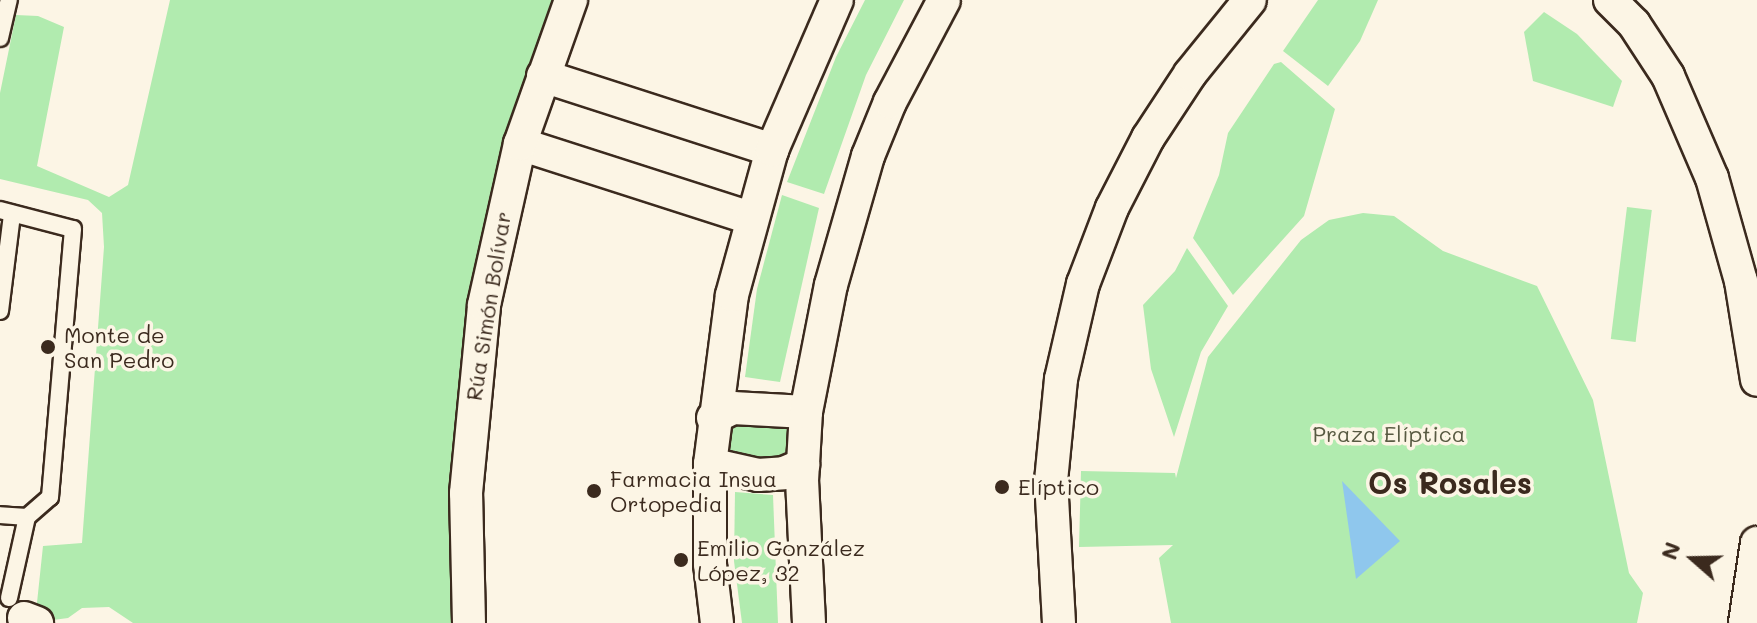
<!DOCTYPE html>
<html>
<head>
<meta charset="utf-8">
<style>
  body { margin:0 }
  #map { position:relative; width:1757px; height:623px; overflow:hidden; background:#fcf5e5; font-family:Mali,sans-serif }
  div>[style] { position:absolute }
  .green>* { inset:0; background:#b1ebaf; transform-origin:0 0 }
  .water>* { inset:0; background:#8fc7ed }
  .roads { filter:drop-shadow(2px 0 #3b2a1e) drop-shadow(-2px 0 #3b2a1e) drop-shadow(0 2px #3b2a1e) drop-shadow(0 -2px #3b2a1e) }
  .lane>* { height:16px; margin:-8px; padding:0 8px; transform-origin:8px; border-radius:8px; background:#fcf5e5 }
  .street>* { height:32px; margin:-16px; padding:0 16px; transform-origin:16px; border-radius:16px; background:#fcf5e5 }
  .dots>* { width:22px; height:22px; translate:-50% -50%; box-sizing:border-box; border:4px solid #fcf5e5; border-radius:50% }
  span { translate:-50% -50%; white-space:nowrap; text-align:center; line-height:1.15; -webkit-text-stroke:7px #fcf5e5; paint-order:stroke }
  .street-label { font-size:22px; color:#3b2a1e }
  .poi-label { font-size:22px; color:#3b2a1e }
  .left { translate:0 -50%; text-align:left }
  .park-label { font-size:22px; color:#585a42 }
  .district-label { font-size:30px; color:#3b2a1e; font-weight:700 }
  .north { position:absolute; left:1653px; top:519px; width:80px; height:80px; -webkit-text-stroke:6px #fcf5e5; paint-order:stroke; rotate:290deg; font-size:22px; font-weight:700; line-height:32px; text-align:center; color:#3b2a1e }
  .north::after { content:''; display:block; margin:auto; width:28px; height:36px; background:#3b2a1e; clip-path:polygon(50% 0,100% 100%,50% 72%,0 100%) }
</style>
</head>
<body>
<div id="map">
  <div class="green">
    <i style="clip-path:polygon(170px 0,556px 0,495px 175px,461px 354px,451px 505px,456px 623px,133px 623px,109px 607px,82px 608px,68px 618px,53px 620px,36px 612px,43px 546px,82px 543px,104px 247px,102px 213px,88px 200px,0 179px,0 93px,16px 15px,38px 16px,64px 27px,37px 166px,109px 197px,128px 185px)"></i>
    <i style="clip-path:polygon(865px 0,904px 0,866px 75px,824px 194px,787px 182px,836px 57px)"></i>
    <i style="clip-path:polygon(1318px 0,1378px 0,1360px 41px,1328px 86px,1283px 51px)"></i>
    <i style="clip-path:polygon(1544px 12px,1577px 34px,1622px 81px,1613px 107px,1533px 81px,1524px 32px)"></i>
    <i style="clip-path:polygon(1281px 62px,1335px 109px,1304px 216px,1233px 295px,1193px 238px,1219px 175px,1228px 133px,1274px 64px)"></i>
    <i style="clip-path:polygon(782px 195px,819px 208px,780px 382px,745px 377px,757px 289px)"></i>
    <i style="left:1627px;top:207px;width:25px;height:133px;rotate:7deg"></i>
    <i style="clip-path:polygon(1363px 213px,1394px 216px,1443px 251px,1537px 286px,1593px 400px,1629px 573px,1643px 593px,1637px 623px,1171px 623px,1159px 558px,1173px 545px,1079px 547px,1081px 471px,1175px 473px,1176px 478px,1208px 357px,1301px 240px,1329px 220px)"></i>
    <i style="clip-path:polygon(1187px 248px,1228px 306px,1201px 352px,1174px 437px,1151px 369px,1143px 305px,1175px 271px)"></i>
    <i style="clip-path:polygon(737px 419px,787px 427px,787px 449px,780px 459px,736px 458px,728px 450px,729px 428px)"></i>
    <i style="clip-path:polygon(735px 492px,773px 495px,778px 623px,742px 623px,734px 561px)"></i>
  </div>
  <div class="water">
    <i style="clip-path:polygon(1342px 481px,1400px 541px,1356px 579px)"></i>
  </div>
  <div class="roads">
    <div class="lane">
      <i style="left:0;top:38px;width:39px;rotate:-77deg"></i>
      <i style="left:0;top:210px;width:75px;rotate:14.6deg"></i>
      <i style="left:73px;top:229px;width:269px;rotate:94.9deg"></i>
      <i style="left:50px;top:497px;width:30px;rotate:139deg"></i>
      <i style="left:27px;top:517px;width:27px;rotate:-176deg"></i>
      <i style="left:0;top:311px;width:98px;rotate:-82.9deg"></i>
      <i style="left:9px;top:598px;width:83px;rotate:-77.5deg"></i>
    </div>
    <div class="street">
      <i style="left:1610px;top:0;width:34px;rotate:45deg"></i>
      <i style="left:1634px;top:24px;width:62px;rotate:56.8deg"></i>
      <i style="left:1668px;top:76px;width:111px;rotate:66.7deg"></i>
      <i style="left:1712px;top:178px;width:107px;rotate:74.3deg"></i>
      <i style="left:1741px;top:281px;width:100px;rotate:80.8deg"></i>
      <i style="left:543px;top:76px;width:241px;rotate:17.9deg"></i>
      <i style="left:520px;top:144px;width:242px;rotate:17.8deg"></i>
      <i style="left:713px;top:418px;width:22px;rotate:-27deg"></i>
      <i style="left:733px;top:408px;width:73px;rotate:3.1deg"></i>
      <i style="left:710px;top:464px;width:49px;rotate:12.9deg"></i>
      <i style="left:758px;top:475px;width:26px;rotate:-4deg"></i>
      <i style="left:784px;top:473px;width:21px;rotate:-23deg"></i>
      <i style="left:24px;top:618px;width:14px;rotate:21deg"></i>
      <i style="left:469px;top:623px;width:130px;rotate:-91.3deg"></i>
      <i style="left:466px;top:493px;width:189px;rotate:-84.5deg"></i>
      <i style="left:484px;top:305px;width:165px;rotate:-77.4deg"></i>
      <i style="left:520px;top:144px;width:153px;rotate:-70.5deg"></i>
      <i style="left:717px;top:623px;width:59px;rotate:-96.8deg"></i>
      <i style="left:710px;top:564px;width:100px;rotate:-90deg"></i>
      <i style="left:710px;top:464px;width:170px;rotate:-82.6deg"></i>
      <i style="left:732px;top:295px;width:150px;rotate:-74.6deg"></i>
      <i style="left:772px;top:150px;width:163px;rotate:-66.6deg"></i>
      <i style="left:809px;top:623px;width:142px;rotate:-92.8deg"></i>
      <i style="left:802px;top:481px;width:69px;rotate:-86.7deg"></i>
      <i style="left:806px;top:412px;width:129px;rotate:-78.9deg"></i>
      <i style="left:831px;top:285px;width:134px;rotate:-74deg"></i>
      <i style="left:868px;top:156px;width:58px;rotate:-67.8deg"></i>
      <i style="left:890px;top:102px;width:115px;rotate:-62.1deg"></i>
      <i style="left:1059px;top:623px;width:142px;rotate:-93.2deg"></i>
      <i style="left:1051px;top:481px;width:102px;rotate:-84.4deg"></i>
      <i style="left:1061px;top:379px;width:98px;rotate:-77deg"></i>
      <i style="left:1083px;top:284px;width:81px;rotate:-69.1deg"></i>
      <i style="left:1112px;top:208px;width:79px;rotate:-62.8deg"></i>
      <i style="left:1148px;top:138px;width:77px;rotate:-56.7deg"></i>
      <i style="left:1190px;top:74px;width:95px;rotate:-51deg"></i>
      <i style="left:1745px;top:623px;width:81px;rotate:-81.5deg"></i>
    </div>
  </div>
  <div class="dots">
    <i style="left:48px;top:347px;background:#3b2a1e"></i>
    <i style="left:1002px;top:487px;background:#3b2a1e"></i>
    <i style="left:594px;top:491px;background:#3b2a1e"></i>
    <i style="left:681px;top:560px;background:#3b2a1e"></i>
  </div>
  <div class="street-label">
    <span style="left:488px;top:306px;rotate:-81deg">Rúa Simón Bolívar</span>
  </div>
  <div class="poi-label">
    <span class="left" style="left:64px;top:347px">Monte de<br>San Pedro</span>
    <span class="left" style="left:610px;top:491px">Farmacia Insua<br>Ortopedia</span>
    <span class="left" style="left:1018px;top:487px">Elíptico</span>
    <span class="left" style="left:697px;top:560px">Emilio González<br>López, 32</span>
  </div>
  <div class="park-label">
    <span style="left:1389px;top:434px">Praza Elíptica</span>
  </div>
  <div class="district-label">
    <span style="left:1450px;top:482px">Os Rosales</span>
  </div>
  <div class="north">N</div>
</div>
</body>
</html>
